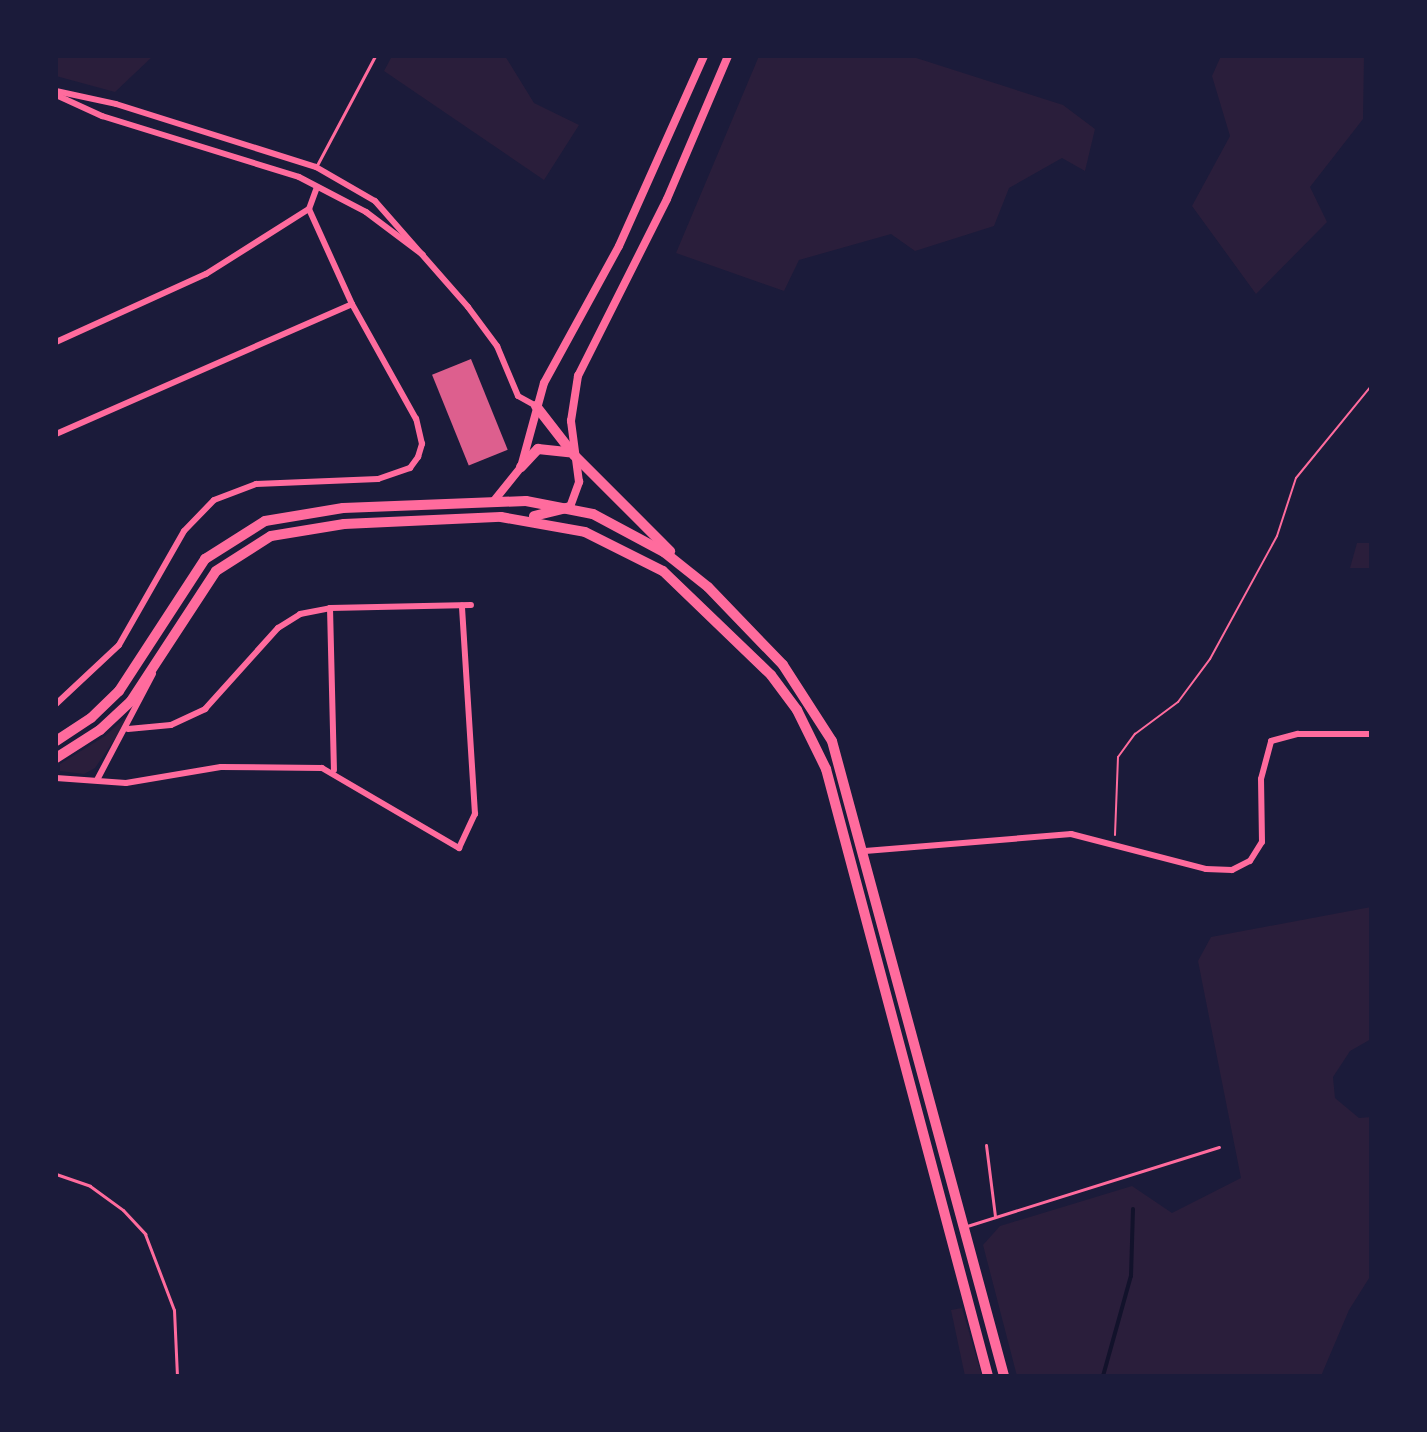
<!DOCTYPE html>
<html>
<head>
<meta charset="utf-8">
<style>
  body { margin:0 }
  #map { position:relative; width:1427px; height:1432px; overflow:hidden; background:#1b1b3a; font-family:"Fira Sans",sans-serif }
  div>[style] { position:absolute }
  .green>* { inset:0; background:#2a1e3b }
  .stream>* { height:4px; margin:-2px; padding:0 2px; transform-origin:2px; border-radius:2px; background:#12122b }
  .building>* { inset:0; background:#dd5f8e; transform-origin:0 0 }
  .path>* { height:2px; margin:-1px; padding:0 1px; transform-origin:1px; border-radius:1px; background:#ff6b9d }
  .service>* { height:3px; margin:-1.5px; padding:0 1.5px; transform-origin:1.5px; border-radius:1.5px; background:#ff6b9d }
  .minor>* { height:6px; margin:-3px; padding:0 3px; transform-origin:3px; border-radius:3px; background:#ff6b9d }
  .tertiary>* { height:8px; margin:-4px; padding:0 4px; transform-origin:4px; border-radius:4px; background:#ff6b9d }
  .primary>* { height:10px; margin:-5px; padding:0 5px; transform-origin:5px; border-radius:5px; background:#ff6b9d }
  span { translate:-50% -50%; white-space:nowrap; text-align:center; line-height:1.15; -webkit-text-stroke:6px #1b1b3a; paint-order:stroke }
  .frame { position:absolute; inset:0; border:58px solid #1b1b3a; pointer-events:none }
</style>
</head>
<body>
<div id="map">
  <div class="green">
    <i style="clip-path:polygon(56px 56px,153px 56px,115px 92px,56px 76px)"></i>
    <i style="clip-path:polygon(392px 56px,505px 56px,534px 103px,579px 125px,544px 180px,384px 71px)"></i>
    <i style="clip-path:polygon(759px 56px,910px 56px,1063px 105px,1095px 129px,1085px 171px,1062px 158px,1009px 188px,994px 226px,915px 251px,891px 234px,799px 260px,784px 291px,676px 253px)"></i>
    <i style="clip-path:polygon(1221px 56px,1364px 56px,1363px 119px,1310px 187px,1327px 222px,1256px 294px,1192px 206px,1230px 136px,1212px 76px)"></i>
    <i style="clip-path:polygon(1357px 543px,1371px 543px,1371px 568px,1350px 568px)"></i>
    <i style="clip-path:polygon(136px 708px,95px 768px,84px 774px,60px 771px,60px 764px,105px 736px)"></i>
    <i style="clip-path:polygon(1371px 907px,1371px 1039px,1350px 1051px,1333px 1077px,1335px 1098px,1359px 1118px,1371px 1117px,1371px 1275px,1349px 1310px,1321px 1376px,1017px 1376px,983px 1245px,1000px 1226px,1132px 1186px,1172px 1213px,1241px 1178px,1198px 961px,1211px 937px)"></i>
    <i style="clip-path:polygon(962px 1308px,982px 1376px,965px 1376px,951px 1310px)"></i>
  </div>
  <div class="stream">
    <i style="left:1103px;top:1376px;width:104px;rotate:-74.4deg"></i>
    <i style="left:1131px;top:1276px;width:67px;rotate:-88.3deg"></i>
  </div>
  <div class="building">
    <i style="left:471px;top:359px;width:98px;height:42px;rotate:68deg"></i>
  </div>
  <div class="path">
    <i style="left:1115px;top:835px;width:78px;rotate:-87.8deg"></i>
    <i style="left:1118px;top:757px;width:29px;rotate:-54deg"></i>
    <i style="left:1135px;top:734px;width:54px;rotate:-36.7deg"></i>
    <i style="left:1178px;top:702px;width:54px;rotate:-53.3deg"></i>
    <i style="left:1210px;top:659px;width:140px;rotate:-61.4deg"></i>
    <i style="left:1277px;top:536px;width:61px;rotate:-71.9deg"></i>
    <i style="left:1296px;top:478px;width:119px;rotate:-50.8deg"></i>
  </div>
  <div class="service">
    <i style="left:316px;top:167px;width:126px;rotate:-62deg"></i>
    <i style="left:986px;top:1145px;width:72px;rotate:82.8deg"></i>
    <i style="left:56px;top:1174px;width:36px;rotate:19deg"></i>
    <i style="left:90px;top:1186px;width:41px;rotate:36deg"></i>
    <i style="left:123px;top:1210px;width:33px;rotate:47deg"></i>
    <i style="left:145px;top:1234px;width:81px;rotate:69.1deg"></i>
    <i style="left:174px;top:1310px;width:66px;rotate:87.4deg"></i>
    <i style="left:967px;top:1226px;width:264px;rotate:-17.4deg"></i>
  </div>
  <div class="minor">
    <i style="left:56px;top:91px;width:61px;rotate:12.2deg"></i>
    <i style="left:116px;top:104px;width:210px;rotate:17.5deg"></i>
    <i style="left:316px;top:167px;width:68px;rotate:30deg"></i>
    <i style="left:375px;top:201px;width:141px;rotate:48.7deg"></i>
    <i style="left:468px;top:307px;width:49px;rotate:53.4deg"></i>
    <i style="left:497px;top:346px;width:54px;rotate:67.2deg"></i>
    <i style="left:518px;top:396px;width:21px;rotate:29deg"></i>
    <i style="left:56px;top:95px;width:51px;rotate:24.5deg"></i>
    <i style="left:102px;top:116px;width:206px;rotate:17.2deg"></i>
    <i style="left:299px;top:177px;width:76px;rotate:27.6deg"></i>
    <i style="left:366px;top:212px;width:71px;rotate:37deg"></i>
    <i style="left:56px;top:342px;width:165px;rotate:-24.4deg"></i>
    <i style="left:206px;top:274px;width:122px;rotate:-32.3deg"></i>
    <i style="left:56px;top:434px;width:323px;rotate:-23.7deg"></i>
    <i style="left:330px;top:608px;width:162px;rotate:88.6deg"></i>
    <i style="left:56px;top:704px;width:86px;rotate:-43.1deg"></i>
    <i style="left:119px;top:645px;width:131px;rotate:-60.3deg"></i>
    <i style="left:184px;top:531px;width:43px;rotate:-45.9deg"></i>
    <i style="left:214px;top:500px;width:45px;rotate:-20.9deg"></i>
    <i style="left:256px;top:484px;width:122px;rotate:-2.3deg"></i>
    <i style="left:378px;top:479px;width:34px;rotate:-19deg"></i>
    <i style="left:410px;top:468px;width:14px;rotate:-54deg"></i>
    <i style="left:418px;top:457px;width:14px;rotate:-73deg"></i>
    <i style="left:422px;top:444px;width:26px;rotate:-103deg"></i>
    <i style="left:416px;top:419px;width:132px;rotate:-119.1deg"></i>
    <i style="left:352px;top:304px;width:104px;rotate:-114.4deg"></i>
    <i style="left:309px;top:209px;width:23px;rotate:-70deg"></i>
    <i style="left:128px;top:729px;width:43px;rotate:-5.3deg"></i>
    <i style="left:171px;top:725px;width:38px;rotate:-25deg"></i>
    <i style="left:205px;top:709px;width:109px;rotate:-48deg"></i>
    <i style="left:278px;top:628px;width:26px;rotate:-32deg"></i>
    <i style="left:300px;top:614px;width:31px;rotate:-11deg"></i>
    <i style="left:330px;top:608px;width:141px;rotate:-1.2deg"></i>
    <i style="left:56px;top:778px;width:70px;rotate:4.1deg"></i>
    <i style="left:126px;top:783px;width:96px;rotate:-9.6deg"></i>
    <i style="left:221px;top:767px;width:101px;rotate:0.6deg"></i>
    <i style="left:322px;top:768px;width:159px;rotate:30.3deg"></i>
    <i style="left:459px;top:848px;width:38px;rotate:-65deg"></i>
    <i style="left:475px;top:814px;width:209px;rotate:-93.6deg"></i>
    <i style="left:97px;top:780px;width:120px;rotate:-62.2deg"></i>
    <i style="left:865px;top:851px;width:207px;rotate:-4.7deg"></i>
    <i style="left:1071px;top:834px;width:139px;rotate:14.5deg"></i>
    <i style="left:1206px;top:869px;width:26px;rotate:2deg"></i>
    <i style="left:1232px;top:870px;width:20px;rotate:-27deg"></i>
    <i style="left:1250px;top:861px;width:22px;rotate:-58deg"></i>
    <i style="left:1262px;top:842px;width:63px;rotate:-90.9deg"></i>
    <i style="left:1261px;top:779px;width:39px;rotate:-75deg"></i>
    <i style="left:1271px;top:741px;width:28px;rotate:-15deg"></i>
    <i style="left:1298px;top:734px;width:73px"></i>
  </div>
  <div class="tertiary">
    <i style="left:493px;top:502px;width:45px;rotate:-51.3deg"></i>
    <i style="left:521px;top:467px;width:87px;rotate:-74.7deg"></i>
    <i style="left:544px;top:383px;width:156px;rotate:-61.3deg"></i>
    <i style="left:619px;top:246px;width:208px;rotate:-65.9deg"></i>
    <i style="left:570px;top:507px;width:27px;rotate:-70deg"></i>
    <i style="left:579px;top:482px;width:62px;rotate:-97.5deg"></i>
    <i style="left:571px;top:421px;width:46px;rotate:-81.2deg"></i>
    <i style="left:578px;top:376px;width:198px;rotate:-63.3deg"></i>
    <i style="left:667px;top:199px;width:155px;rotate:-66.9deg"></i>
  </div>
  <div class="primary">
    <i style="left:536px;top:406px;width:62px;rotate:52.2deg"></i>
    <i style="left:574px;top:455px;width:136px;rotate:45deg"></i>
    <i style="left:521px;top:467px;width:25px;rotate:-47deg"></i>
    <i style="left:538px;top:449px;width:31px;rotate:6deg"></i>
    <i style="left:534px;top:516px;width:37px;rotate:-14deg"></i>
    <i style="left:56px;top:741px;width:42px;rotate:-33.3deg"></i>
    <i style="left:91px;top:718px;width:39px;rotate:-44deg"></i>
    <i style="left:119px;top:691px;width:158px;rotate:-56.9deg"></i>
    <i style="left:205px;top:559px;width:71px;rotate:-32.3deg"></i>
    <i style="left:265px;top:521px;width:79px;rotate:-9.5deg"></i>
    <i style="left:343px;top:508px;width:183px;rotate:-2.2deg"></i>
    <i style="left:526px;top:501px;width:68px;rotate:11deg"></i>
    <i style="left:593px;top:514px;width:81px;rotate:28.2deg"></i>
    <i style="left:664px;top:552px;width:56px;rotate:38.5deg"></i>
    <i style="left:708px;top:587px;width:108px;rotate:46.1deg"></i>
    <i style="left:783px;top:665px;width:90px;rotate:57.2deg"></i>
    <i style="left:832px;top:741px;width:658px;rotate:74.84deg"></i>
    <i style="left:56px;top:758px;width:52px;rotate:-32.5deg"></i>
    <i style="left:100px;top:730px;width:42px;rotate:-43.1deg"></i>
    <i style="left:131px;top:701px;width:155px;rotate:-56.8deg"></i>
    <i style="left:216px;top:571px;width:65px;rotate:-32.5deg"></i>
    <i style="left:271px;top:536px;width:74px;rotate:-9.3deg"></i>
    <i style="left:344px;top:524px;width:157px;rotate:-2.6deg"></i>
    <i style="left:501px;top:517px;width:85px;rotate:10.1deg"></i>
    <i style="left:585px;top:532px;width:87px;rotate:26.6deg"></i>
    <i style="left:663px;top:571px;width:150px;rotate:43.9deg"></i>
    <i style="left:771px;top:675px;width:44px;rotate:53.4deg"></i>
    <i style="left:797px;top:710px;width:66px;rotate:63.8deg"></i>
    <i style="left:826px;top:769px;width:628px;rotate:75.06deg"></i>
  </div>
  <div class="frame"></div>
</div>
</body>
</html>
